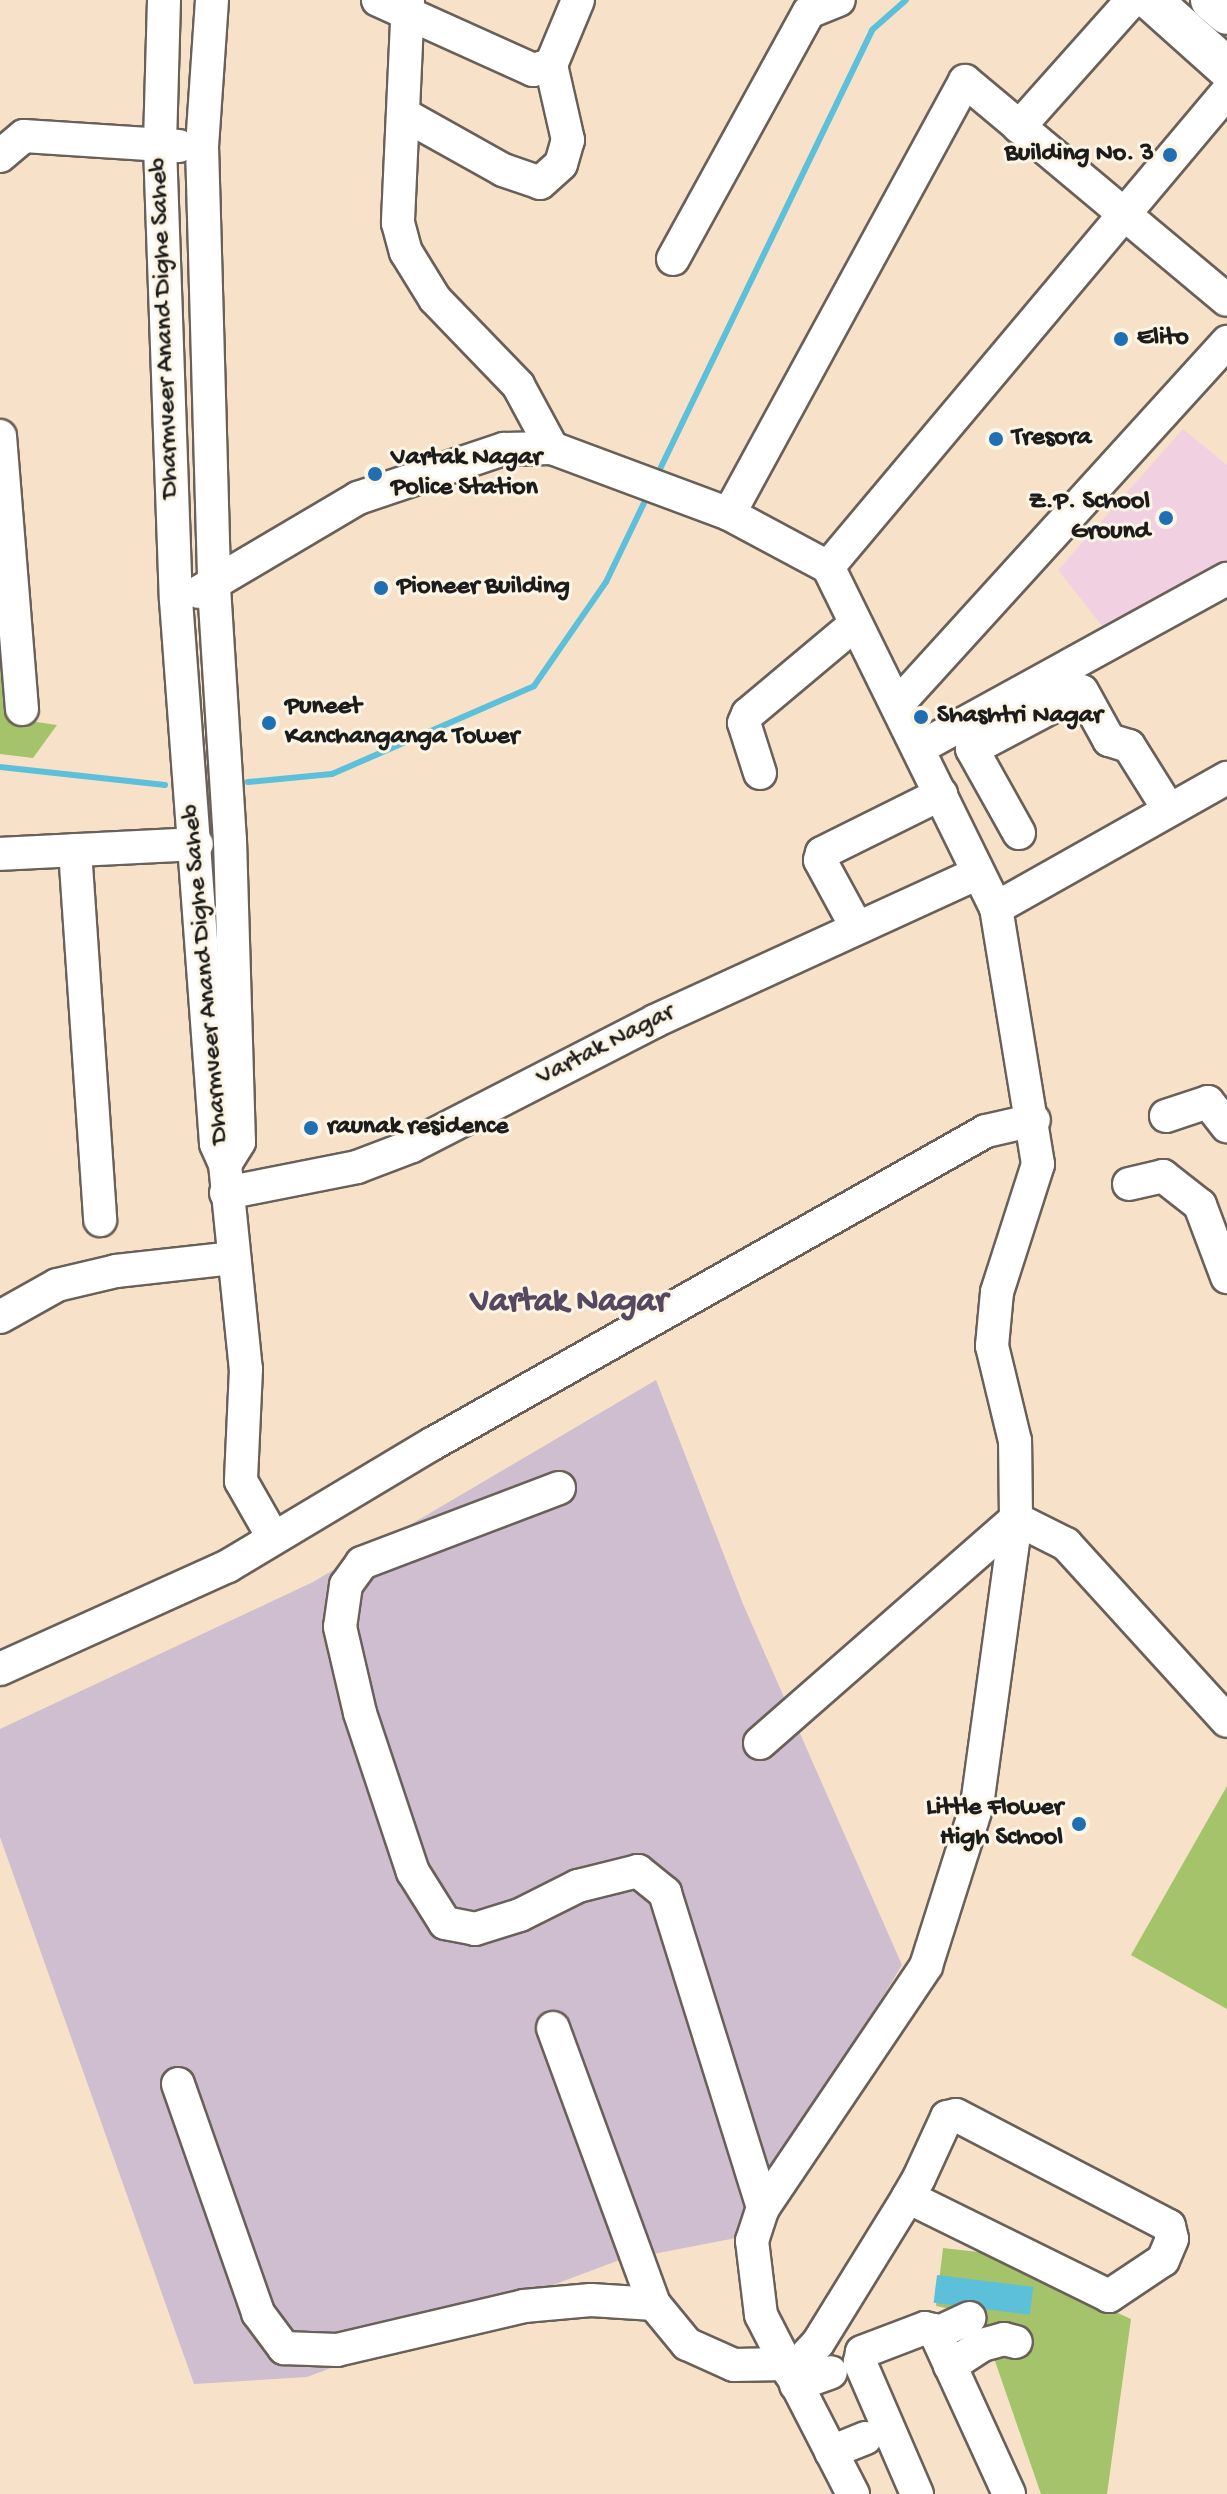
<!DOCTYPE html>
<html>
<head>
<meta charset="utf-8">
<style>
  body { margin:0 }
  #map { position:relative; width:1227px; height:2494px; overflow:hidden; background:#f7e2c9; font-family:"Gochi Hand",sans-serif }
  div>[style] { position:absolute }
  .built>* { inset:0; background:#f1d0e2 }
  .industrial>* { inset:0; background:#cebed0 }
  .green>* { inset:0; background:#a4c36b }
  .water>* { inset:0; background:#5cc0da; transform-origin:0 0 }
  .stream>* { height:6px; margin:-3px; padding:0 3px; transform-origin:3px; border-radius:3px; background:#5cc0da }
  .roads { filter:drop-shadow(2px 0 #696159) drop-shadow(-2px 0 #696159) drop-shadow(0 2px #696159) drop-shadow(0 -2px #696159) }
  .minor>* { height:32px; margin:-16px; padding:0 16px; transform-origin:16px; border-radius:16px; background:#fff }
  .major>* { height:40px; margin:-20px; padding:0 20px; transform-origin:20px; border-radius:20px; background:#fff }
  .dots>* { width:22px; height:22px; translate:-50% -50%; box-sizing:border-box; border:4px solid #fcf5e5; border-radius:50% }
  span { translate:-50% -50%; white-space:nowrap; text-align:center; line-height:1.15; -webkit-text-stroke:6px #fcf5e5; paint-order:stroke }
  .poi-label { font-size:26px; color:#1c1c1c; font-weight:700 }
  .right { translate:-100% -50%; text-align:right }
  .left { translate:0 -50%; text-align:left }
  .street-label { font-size:26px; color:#1c1c1c }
  .district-label { font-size:34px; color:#554860; font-weight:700 }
</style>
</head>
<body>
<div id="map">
  <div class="built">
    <i style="clip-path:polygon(1183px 429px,1227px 465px,1227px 570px,1110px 636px,1058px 570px)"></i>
  </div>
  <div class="industrial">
    <i style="clip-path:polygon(656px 1380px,743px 1604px,902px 1965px,736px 2238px,617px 2261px,307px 2377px,194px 2384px,0 1837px,0 1729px,313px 1582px)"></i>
  </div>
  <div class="green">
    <i style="clip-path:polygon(0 565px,16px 719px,57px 725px,33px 758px,0 754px)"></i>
    <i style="clip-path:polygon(1227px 1786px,1227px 2009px,1131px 1955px)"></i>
    <i style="clip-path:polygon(943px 2248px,987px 2253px,1131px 2319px,1107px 2494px,1041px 2494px,979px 2315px,936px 2306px)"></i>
  </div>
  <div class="water">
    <i style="left:937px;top:2275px;width:97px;height:28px;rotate:7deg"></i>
  </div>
  <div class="stream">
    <i style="left:661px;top:467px;width:485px;rotate:-64.2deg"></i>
    <i style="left:872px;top:30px;width:45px;rotate:-41.4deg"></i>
    <i style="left:0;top:767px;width:166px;rotate:6.2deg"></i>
    <i style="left:248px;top:782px;width:84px;rotate:-5.4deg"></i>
    <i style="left:332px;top:774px;width:220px;rotate:-23.5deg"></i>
    <i style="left:534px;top:686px;width:126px;rotate:-55.3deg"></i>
    <i style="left:606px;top:582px;width:92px;rotate:-64.3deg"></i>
  </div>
  <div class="roads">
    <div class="minor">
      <i style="left:164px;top:0;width:146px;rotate:91.6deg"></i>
      <i style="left:160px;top:146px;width:454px;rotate:88deg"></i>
      <i style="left:176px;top:600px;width:545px;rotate:85.79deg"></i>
      <i style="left:216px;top:1144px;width:22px;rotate:66deg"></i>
      <i style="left:225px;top:1164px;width:206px;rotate:84.2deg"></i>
      <i style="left:246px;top:1369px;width:112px;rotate:92.6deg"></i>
      <i style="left:241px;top:1481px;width:64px;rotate:60.3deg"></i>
      <i style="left:212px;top:0;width:146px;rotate:93.9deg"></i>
      <i style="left:202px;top:146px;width:441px;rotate:88.4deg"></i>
      <i style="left:214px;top:587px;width:254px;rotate:86.4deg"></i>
      <i style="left:230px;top:840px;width:302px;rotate:88.3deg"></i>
      <i style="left:239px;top:1142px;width:26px;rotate:122deg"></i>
      <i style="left:378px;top:0;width:170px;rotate:24.3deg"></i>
      <i style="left:533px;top:70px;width:19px;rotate:-16deg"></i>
      <i style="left:551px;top:65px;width:70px;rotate:-67.4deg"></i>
      <i style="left:408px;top:0;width:223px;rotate:92.6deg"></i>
      <i style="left:398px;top:223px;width:30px;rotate:75deg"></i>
      <i style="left:406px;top:252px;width:55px;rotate:58.3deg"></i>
      <i style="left:435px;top:299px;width:120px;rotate:46deg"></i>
      <i style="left:518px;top:385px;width:72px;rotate:61.6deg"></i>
      <i style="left:403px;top:114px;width:115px;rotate:29.2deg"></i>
      <i style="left:503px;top:170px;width:39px;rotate:19deg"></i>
      <i style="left:540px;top:183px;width:28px;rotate:-42deg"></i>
      <i style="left:561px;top:164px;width:25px;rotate:-74deg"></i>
      <i style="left:568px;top:140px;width:77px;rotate:-102.8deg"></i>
      <i style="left:1019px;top:127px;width:170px;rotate:-48.3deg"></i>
      <i style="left:0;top:156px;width:31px;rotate:-40deg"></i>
      <i style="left:24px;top:136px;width:155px;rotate:3.7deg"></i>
      <i style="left:673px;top:259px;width:282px;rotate:-61.2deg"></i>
      <i style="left:809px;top:12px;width:32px;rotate:-22deg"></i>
      <i style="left:0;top:436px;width:274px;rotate:85.4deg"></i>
      <i style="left:828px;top:567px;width:620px;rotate:-49.97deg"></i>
      <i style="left:199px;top:592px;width:185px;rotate:-30.6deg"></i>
      <i style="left:358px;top:498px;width:154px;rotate:-18.6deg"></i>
      <i style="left:504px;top:449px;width:48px;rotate:-1.2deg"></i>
      <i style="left:552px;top:448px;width:189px;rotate:20.4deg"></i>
      <i style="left:897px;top:705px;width:491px;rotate:-47.7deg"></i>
      <i style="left:919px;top:748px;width:351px;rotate:-28.8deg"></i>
      <i style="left:760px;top:773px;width:52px;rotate:-107.7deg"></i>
      <i style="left:744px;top:723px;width:10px;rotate:-66deg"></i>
      <i style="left:748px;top:714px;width:137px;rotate:-40deg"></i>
      <i style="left:1019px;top:833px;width:96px;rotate:-119.2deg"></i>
      <i style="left:972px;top:749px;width:124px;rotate:-27.8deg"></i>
      <i style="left:1082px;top:691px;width:56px;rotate:61.1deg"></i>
      <i style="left:1109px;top:740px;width:21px;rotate:17deg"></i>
      <i style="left:1129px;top:746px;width:75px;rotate:58deg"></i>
      <i style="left:75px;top:850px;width:371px;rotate:86.1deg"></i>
      <i style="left:0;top:854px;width:197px;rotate:-2.9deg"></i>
      <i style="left:996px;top:908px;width:265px;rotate:-29.4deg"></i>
      <i style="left:857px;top:928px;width:77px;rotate:-118.6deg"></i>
      <i style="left:820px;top:860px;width:7px;rotate:-74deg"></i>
      <i style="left:822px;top:853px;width:133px;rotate:-26.4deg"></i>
      <i style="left:1166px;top:1116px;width:44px;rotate:-18.4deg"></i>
      <i style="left:1208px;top:1102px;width:31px;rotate:52deg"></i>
      <i style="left:1129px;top:1184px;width:35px;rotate:-13deg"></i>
      <i style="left:1163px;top:1176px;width:47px;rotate:38.1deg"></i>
      <i style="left:1200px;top:1205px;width:77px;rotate:69.4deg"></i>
      <i style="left:226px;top:1193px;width:134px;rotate:-11.2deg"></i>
      <i style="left:357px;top:1167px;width:59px;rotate:-20.9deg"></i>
      <i style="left:412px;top:1146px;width:273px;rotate:-27.2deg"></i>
      <i style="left:655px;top:1021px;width:355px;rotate:-24.6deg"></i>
      <i style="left:0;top:1317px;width:65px;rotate:-29.3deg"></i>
      <i style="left:57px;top:1285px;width:61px;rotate:-13.3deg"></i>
      <i style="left:116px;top:1271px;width:119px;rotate:-6.3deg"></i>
      <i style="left:559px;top:1488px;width:211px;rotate:159.2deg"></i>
      <i style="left:362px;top:1563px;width:27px;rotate:126deg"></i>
      <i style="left:346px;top:1585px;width:42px;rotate:98.1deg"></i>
      <i style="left:340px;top:1627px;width:88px;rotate:76.9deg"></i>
      <i style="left:360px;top:1713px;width:168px;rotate:71.6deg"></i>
      <i style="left:413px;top:1872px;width:60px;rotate:57.9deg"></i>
      <i style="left:445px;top:1923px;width:31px;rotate:11deg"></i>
      <i style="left:475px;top:1929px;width:47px;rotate:-17.3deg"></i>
      <i style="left:520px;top:1915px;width:65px;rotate:-26.6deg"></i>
      <i style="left:578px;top:1886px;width:62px;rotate:-14deg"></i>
      <i style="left:638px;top:1871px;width:35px;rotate:39deg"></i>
      <i style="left:665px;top:1893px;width:330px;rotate:72.7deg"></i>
      <i style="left:1016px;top:1519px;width:56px;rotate:26.6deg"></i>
      <i style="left:1066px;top:1544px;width:239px;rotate:47.7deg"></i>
      <i style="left:0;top:1669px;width:250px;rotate:-24.3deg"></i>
      <i style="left:228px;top:1566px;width:238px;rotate:-30.9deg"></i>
      <i style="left:432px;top:1444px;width:636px;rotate:-29.47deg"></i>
      <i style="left:986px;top:1131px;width:49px;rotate:-12.9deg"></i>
      <i style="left:760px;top:1743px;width:340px;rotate:-41.2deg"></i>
      <i style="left:553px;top:2028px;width:294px;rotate:69.9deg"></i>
      <i style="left:654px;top:2304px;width:52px;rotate:50.5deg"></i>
      <i style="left:687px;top:2344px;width:51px;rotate:24.1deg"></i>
      <i style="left:734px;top:2365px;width:51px;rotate:-1.1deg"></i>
      <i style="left:178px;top:2084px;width:243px;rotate:70.7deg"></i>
      <i style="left:258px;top:2313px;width:44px;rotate:53.4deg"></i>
      <i style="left:284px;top:2348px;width:53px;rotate:2.2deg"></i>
      <i style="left:337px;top:2350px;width:192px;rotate:-13.2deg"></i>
      <i style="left:524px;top:2306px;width:67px;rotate:-5.1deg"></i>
      <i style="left:591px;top:2300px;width:63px;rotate:3.6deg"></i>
      <i style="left:935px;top:2334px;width:38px;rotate:-25deg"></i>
      <i style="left:950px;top:2366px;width:38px;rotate:-33deg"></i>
      <i style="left:982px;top:2345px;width:23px;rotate:-15deg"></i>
      <i style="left:1004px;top:2339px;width:12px;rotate:14deg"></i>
      <i style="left:790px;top:2373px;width:41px;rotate:-47deg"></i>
      <i style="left:818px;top:2343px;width:172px;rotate:-58.3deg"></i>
      <i style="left:908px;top:2197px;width:22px;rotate:-60deg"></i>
      <i style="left:919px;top:2178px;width:67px;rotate:-65.3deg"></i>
      <i style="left:947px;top:2117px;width:9px;rotate:-13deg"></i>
      <i style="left:956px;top:2115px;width:240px;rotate:27.5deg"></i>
      <i style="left:1169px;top:2226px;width:13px;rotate:77deg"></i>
      <i style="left:1172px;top:2239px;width:23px;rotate:113deg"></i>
      <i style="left:1163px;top:2260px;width:65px;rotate:146.3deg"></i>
      <i style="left:1109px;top:2296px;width:224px;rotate:-153.8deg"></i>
      <i style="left:796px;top:2385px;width:37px;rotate:-20deg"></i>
      <i style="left:831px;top:2452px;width:37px;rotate:-22deg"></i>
      <i style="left:853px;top:2494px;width:201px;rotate:-117.2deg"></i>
      <i style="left:761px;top:2315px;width:75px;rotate:-96.9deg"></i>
      <i style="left:752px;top:2241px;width:35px;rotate:-72deg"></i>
      <i style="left:763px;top:2208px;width:292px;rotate:-56deg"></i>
      <i style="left:926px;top:1966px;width:169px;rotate:-72.4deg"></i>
      <i style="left:977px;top:1805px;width:289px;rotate:-82.2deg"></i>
      <i style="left:1016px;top:1519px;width:78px;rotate:-90.7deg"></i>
      <i style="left:1015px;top:1441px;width:98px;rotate:-103.6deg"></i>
      <i style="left:992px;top:1346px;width:54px;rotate:-84.7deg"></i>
      <i style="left:997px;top:1292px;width:134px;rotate:-72.2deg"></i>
      <i style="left:1038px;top:1164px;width:259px;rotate:-99.3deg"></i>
      <i style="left:996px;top:908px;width:380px;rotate:-116.2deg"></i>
      <i style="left:828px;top:567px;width:112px;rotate:-151.8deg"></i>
      <i style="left:729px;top:514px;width:493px;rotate:-61.4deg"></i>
      <i style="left:965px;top:81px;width:341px;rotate:39.9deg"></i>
      <i style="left:917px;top:2494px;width:144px;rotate:-113.4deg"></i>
      <i style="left:860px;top:2362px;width:10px;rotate:-79deg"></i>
      <i style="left:862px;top:2352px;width:67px;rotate:-20.9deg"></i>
      <i style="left:925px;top:2328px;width:9px;rotate:13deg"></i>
      <i style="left:934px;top:2330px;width:180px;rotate:65.4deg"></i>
    </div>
    <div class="major">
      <i style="left:1151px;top:0;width:102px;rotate:41.8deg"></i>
      <i style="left:1211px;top:0;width:21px;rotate:41deg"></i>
    </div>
  </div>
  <div class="dots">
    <i style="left:1170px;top:155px;background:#1f6fb2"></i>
    <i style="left:1121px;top:339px;background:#1f6fb2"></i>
    <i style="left:996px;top:439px;background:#1f6fb2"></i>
    <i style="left:375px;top:474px;background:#1f6fb2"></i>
    <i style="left:1166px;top:518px;background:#1f6fb2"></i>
    <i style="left:381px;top:588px;background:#1f6fb2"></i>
    <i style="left:921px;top:717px;background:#1f6fb2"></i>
    <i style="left:269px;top:723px;background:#1f6fb2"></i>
    <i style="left:311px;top:1128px;background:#1f6fb2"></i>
    <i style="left:1079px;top:1824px;background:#1f6fb2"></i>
  </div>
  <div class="poi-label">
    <span class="right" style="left:1154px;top:155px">Building No. 3</span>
    <span class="left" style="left:1137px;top:339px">Elito</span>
    <span class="left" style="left:1012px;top:439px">Tresora</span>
    <span class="left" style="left:391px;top:474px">Vartak Nagar<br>Police Station</span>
    <span class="right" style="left:1150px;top:518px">Z.P. School<br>Ground</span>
    <span class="left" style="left:397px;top:588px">Pioneer Building</span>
    <span class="left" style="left:285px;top:723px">Puneet<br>Kanchanganga Tower</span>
    <span class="left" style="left:937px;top:717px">Shashtri Nagar</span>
    <span class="left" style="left:327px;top:1128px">raunak residence</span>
    <span class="right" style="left:1063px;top:1824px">Little Flower<br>High School</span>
  </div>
  <div class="street-label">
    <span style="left:166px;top:328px;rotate:-92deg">Dharmveer Anand Dighe Saheb</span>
    <span style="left:207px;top:974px;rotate:-95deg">Dharmveer Anand Dighe Saheb</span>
    <span style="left:606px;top:1046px;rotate:-27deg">Vartak Nagar</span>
  </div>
  <div class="district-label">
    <span style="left:569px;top:1304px">Vartak Nagar</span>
  </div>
</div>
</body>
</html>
